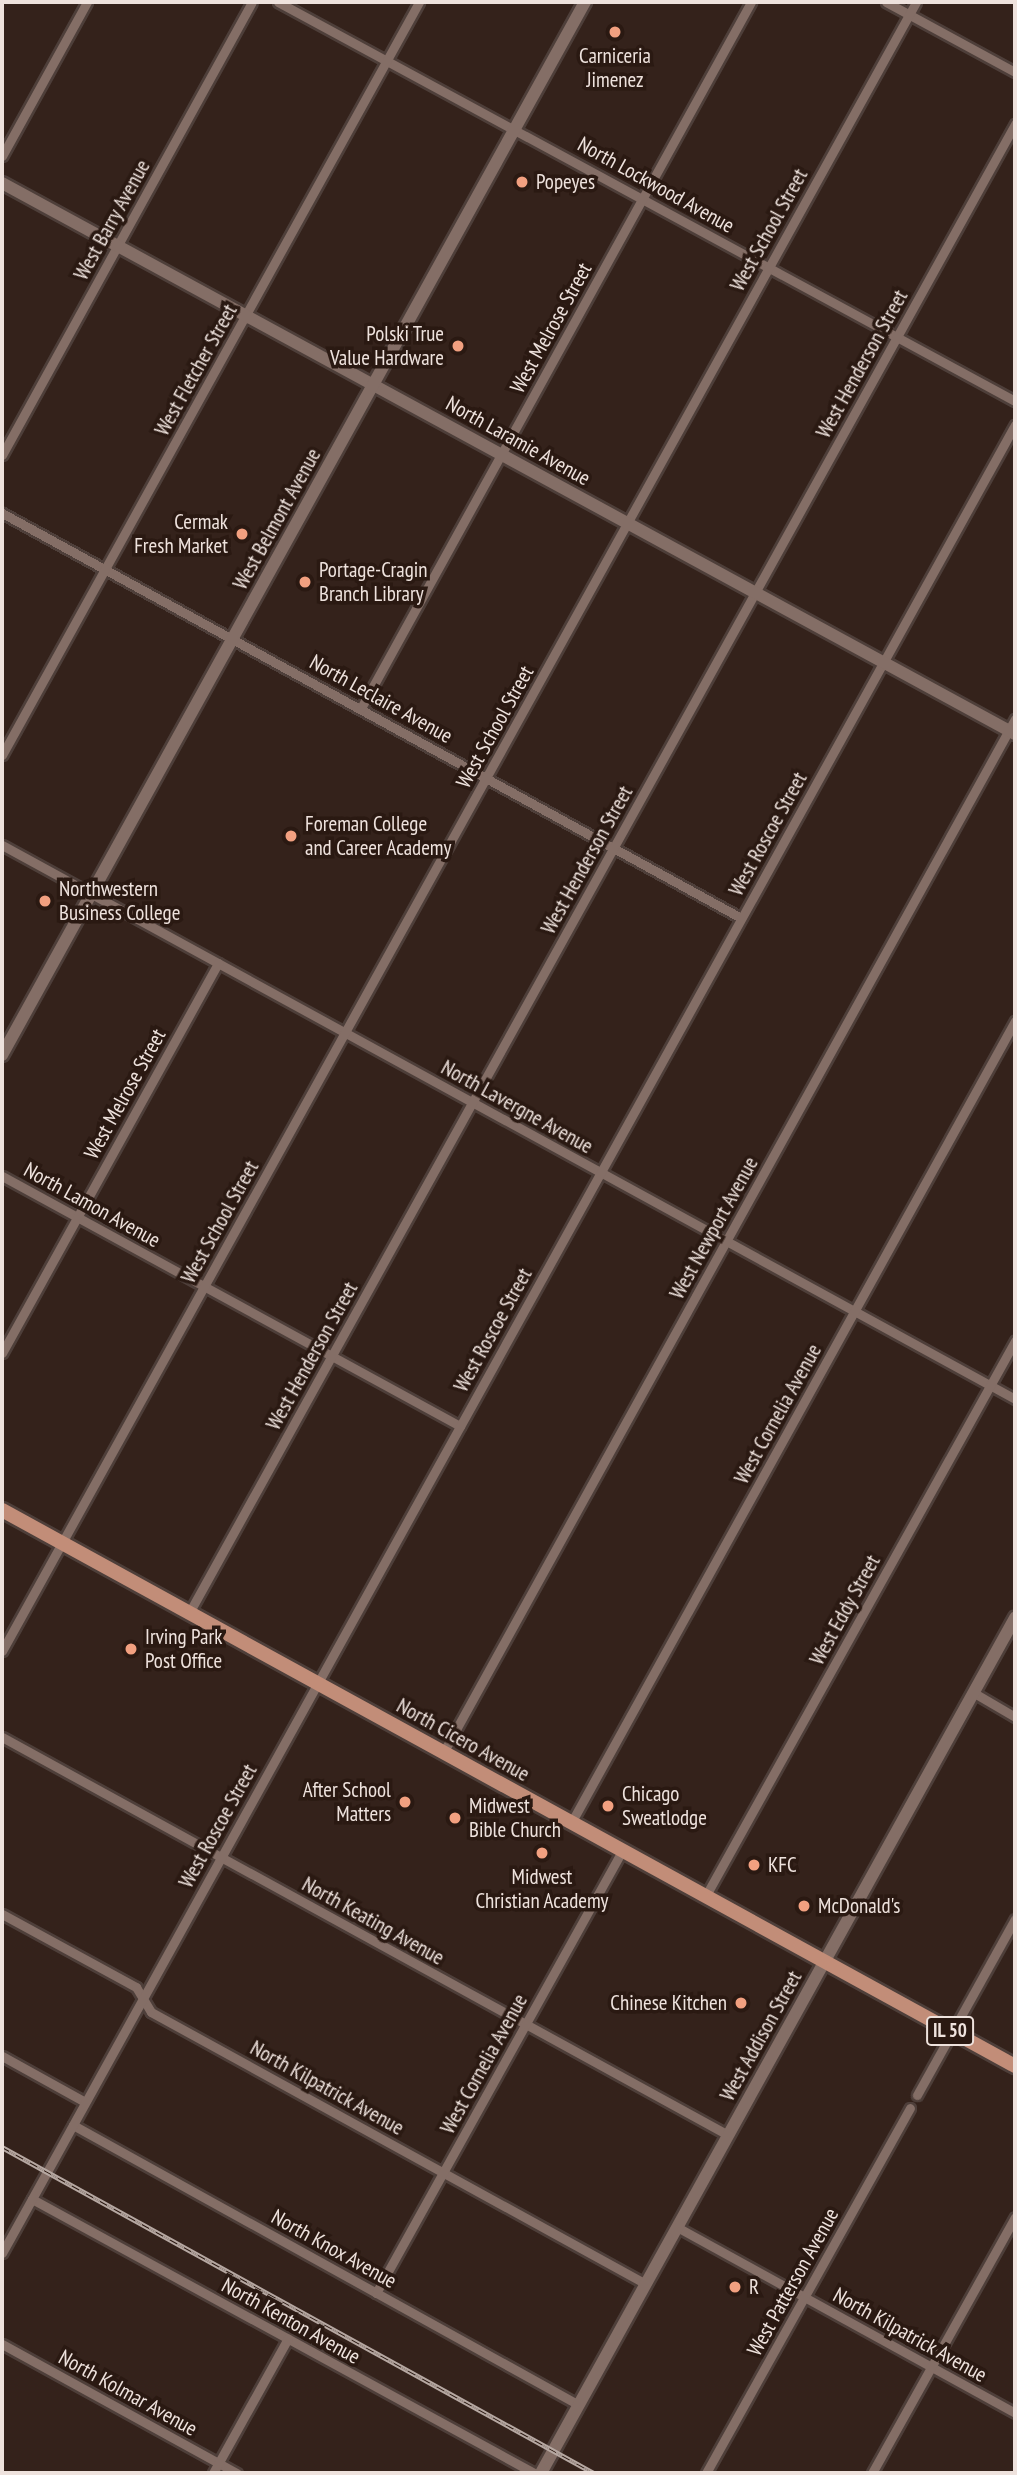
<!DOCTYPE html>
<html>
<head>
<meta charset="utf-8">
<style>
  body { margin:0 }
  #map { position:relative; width:1017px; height:2475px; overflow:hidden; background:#34221b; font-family:"PT Sans Narrow",sans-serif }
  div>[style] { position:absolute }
  .roads { filter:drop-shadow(2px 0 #4e3f3a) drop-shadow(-2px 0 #4e3f3a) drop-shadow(0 2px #4e3f3a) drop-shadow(0 -2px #4e3f3a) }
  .street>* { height:9px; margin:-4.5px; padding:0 4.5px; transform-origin:4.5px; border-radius:4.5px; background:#846e66 }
  .secondary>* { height:12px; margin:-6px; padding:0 6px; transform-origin:6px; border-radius:6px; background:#846e66 }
  .primary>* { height:14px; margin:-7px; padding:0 7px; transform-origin:7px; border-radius:7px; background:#c28d78 }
  .rail>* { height:5px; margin-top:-2.5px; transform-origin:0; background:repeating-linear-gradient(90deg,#2a1912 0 8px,#b6a8a2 0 16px); box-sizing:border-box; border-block:2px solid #b6a8a2 }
  .dots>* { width:19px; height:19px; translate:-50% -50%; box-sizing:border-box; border:4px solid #2a1912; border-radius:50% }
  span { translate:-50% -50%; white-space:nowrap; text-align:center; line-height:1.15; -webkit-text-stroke:7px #2a1912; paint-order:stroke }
  .shield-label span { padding:2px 5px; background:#2a1912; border:2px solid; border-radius:5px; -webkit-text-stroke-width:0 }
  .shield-label { font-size:19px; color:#eee2dd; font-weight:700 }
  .poi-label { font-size:21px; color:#eee2dd }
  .left { translate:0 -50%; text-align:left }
  .right { translate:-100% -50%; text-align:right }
  .street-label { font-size:21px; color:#eee2dd }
  .frame { position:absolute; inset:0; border:4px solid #eee2dd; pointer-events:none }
</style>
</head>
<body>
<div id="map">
  <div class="roads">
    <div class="street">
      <i style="left:278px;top:2px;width:838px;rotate:28.43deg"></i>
      <i style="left:886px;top:2px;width:147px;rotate:28.5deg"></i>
      <i style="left:2px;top:156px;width:176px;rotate:-61.1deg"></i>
      <i style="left:2px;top:455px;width:517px;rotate:-61.11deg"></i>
      <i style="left:2px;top:513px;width:843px;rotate:28.72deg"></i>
      <i style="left:361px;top:708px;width:807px;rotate:-61.08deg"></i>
      <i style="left:2px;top:755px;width:861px;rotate:-61.02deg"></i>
      <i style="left:2px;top:845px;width:1155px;rotate:28.67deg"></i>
      <i style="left:2px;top:1176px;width:522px;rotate:28.63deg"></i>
      <i style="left:2px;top:1353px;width:446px;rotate:-61deg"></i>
      <i style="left:189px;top:1613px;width:1703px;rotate:-60.98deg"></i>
      <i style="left:2px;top:1651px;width:1885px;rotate:-61deg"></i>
      <i style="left:974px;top:1693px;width:48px;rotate:30.3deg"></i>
      <i style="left:2px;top:1737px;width:828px;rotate:28.73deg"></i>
      <i style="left:443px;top:1753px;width:1182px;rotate:-61.05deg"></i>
      <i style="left:571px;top:1823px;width:917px;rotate:-61.03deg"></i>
      <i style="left:705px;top:1897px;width:637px;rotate:-60.86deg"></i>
      <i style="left:2px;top:1914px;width:153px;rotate:28.6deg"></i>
      <i style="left:136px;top:1987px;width:29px;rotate:59deg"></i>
      <i style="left:151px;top:2012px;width:565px;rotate:28.79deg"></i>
      <i style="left:2px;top:2056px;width:95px;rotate:29deg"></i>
      <i style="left:917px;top:2095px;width:201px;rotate:-60.9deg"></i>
      <i style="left:73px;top:2125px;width:578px;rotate:28.96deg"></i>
      <i style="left:32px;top:2199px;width:572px;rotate:28.63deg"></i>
      <i style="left:677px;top:2227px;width:386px;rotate:28.8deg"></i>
      <i style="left:2px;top:2253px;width:2090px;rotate:-61.01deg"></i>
      <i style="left:376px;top:2293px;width:506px;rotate:-60.9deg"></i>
      <i style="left:2px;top:2344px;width:268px;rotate:28.8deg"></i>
      <i style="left:213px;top:2473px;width:154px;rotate:-60.9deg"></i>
      <i style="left:706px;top:2473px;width:418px;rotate:-60.8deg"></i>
      <i style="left:872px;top:2473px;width:293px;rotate:-60.8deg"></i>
    </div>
    <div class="secondary">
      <i style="left:2px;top:183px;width:1153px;rotate:28.54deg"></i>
      <i style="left:2px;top:1055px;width:1204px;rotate:-61.03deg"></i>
      <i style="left:541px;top:2473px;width:978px;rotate:-61deg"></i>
    </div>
    <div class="primary">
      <i style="left:2px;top:1510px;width:1156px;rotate:28.76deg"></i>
    </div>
  </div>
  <div class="rail">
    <i style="left:2px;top:2147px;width:676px;rotate:28.84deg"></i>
  </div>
  <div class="dots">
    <i style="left:615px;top:32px;background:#f2a080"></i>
    <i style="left:522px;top:182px;background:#f2a080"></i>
    <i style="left:458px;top:346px;background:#f2a080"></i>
    <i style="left:242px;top:534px;background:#f2a080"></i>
    <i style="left:305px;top:582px;background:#f2a080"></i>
    <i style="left:291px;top:836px;background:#f2a080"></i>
    <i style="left:45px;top:901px;background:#f2a080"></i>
    <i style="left:131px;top:1649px;background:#f2a080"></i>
    <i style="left:405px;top:1802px;background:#f2a080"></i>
    <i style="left:608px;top:1806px;background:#f2a080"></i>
    <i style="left:455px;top:1818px;background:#f2a080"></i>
    <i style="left:542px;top:1853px;background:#f2a080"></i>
    <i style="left:754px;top:1865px;background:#f2a080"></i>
    <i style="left:804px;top:1906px;background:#f2a080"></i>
    <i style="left:741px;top:2003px;background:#f2a080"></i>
    <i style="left:735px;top:2287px;background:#f2a080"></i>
  </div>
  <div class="shield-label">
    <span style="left:950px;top:2031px">IL 50</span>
  </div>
  <div class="poi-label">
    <span style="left:615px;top:68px">Carniceria<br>Jimenez</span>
    <span class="left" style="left:536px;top:182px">Popeyes</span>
    <span class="right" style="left:444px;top:346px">Polski True<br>Value Hardware</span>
    <span class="right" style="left:228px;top:534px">Cermak<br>Fresh Market</span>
    <span class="left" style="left:319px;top:582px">Portage-Cragin<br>Branch Library</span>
    <span class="left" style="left:305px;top:836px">Foreman College<br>and Career Academy</span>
    <span class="left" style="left:59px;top:901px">Northwestern<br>Business College</span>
    <span class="left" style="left:145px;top:1649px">Irving Park<br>Post Office</span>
    <span class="right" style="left:391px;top:1802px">After School<br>Matters</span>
    <span class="left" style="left:622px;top:1806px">Chicago<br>Sweatlodge</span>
    <span class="left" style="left:469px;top:1818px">Midwest<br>Bible Church</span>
    <span class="left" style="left:768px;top:1865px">KFC</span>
    <span style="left:542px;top:1889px">Midwest<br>Christian Academy</span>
    <span class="left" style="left:818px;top:1906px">McDonald's</span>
    <span class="right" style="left:727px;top:2003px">Chinese Kitchen</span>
    <span class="left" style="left:749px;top:2287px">R</span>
  </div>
  <div class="street-label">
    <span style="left:656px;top:185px;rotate:29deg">North Lockwood Avenue</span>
    <span style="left:112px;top:220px;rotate:-61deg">West Barry Avenue</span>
    <span style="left:769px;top:230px;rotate:-61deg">West School Street</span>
    <span style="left:551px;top:328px;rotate:-61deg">West Melrose Street</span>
    <span style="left:862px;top:364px;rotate:-61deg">West Henderson Street</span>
    <span style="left:196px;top:370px;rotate:-61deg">West Fletcher Street</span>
    <span style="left:518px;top:441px;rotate:29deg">North Laramie Avenue</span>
    <span style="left:277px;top:519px;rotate:-61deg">West Belmont Avenue</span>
    <span style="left:381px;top:699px;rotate:29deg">North Leclaire Avenue</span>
    <span style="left:495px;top:727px;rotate:-61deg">West School Street</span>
    <span style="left:768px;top:834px;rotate:-61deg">West Roscoe Street</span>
    <span style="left:587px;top:860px;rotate:-61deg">West Henderson Street</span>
    <span style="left:125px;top:1094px;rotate:-61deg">West Melrose Street</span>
    <span style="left:517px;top:1107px;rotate:29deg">North Lavergne Avenue</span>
    <span style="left:92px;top:1205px;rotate:29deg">North Lamon Avenue</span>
    <span style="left:220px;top:1222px;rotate:-61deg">West School Street</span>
    <span style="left:714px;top:1228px;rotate:-61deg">West Newport Avenue</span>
    <span style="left:493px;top:1330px;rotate:-61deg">West Roscoe Street</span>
    <span style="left:312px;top:1356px;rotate:-61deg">West Henderson Street</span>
    <span style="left:778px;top:1414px;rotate:-61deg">West Cornelia Avenue</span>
    <span style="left:845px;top:1610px;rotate:-61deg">West Eddy Street</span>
    <span style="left:463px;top:1740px;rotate:29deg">North Cicero Avenue</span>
    <span style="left:218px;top:1826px;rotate:-61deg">West Roscoe Street</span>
    <span style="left:373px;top:1921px;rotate:29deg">North Keating Avenue</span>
    <span style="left:761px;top:2036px;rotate:-61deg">West Addison Street</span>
    <span style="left:484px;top:2064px;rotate:-61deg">West Cornelia Avenue</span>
    <span style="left:327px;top:2088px;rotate:29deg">North Kilpatrick Avenue</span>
    <span style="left:334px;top:2249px;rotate:29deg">North Knox Avenue</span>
    <span style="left:793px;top:2282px;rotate:-61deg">West Patterson Avenue</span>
    <span style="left:291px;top:2321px;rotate:29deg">North Kenton Avenue</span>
    <span style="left:910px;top:2335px;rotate:29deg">North Kilpatrick Avenue</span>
    <span style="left:128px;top:2393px;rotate:29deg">North Kolmar Avenue</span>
  </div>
  <div class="frame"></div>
</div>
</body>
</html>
